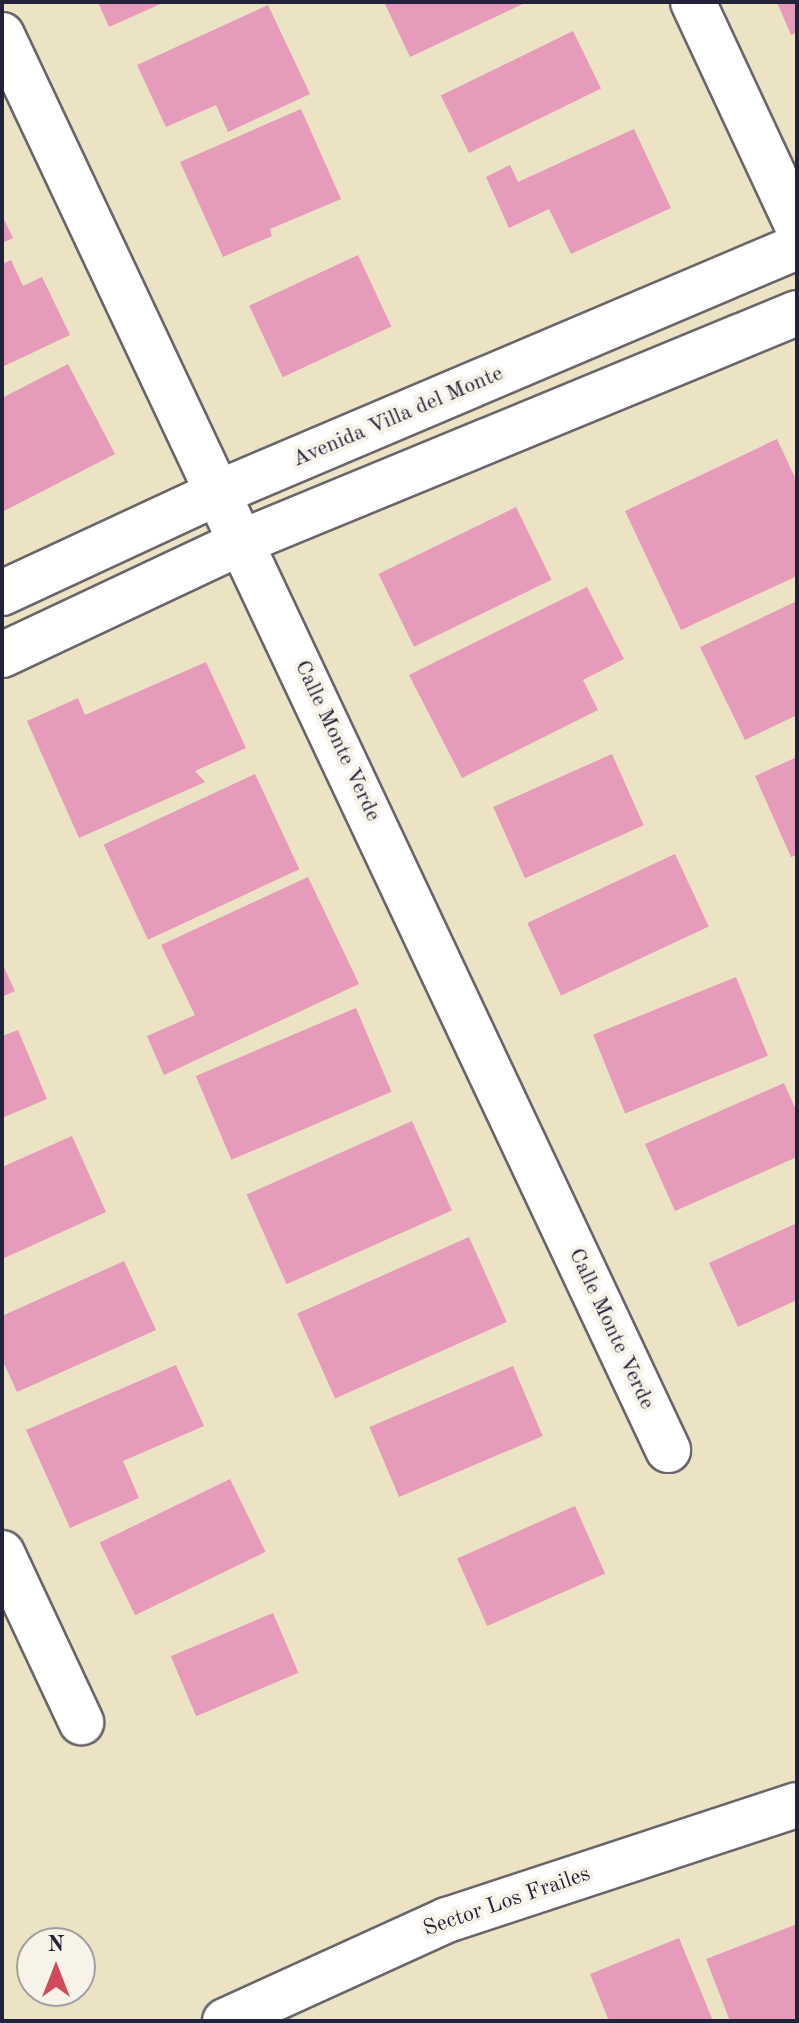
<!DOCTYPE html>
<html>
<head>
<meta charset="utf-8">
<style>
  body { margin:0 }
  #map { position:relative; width:799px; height:2023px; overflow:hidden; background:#ece3c5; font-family:"Old Standard TT",serif }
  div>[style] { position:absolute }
  .building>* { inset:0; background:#e59bb9; transform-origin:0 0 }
  .roads { filter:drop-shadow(2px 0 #69666b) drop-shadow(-2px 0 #69666b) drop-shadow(0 2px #69666b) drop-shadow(0 -2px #69666b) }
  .minor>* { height:44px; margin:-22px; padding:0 22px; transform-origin:22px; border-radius:22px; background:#fff }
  span { translate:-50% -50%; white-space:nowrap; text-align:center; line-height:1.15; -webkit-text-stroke:8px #f7f3e8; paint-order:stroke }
  .street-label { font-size:22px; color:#22223b }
  .frame { position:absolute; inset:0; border:4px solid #22223b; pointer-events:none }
  .north { position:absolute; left:16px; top:1927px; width:80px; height:80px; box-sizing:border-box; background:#f7f3e8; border:2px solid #a29fa3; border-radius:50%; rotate:0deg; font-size:22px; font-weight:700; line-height:32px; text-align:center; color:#22223b }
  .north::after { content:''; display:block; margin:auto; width:28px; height:36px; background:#d1495b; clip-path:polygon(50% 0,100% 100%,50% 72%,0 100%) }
</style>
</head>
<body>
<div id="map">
  <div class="building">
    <i style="clip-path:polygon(98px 2px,165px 2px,109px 27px)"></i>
    <i style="clip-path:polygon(384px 2px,527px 2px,410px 57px)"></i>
    <i style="clip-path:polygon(777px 2px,797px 2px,797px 33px,791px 35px)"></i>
    <i style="clip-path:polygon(268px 5px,310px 94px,228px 132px,216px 105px,166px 127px,137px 65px)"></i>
    <i style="left:573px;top:31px;width:64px;height:147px;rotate:64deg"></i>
    <i style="clip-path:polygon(301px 109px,341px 199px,270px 229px,272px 236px,223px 257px,180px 162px)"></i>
    <i style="clip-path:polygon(634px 129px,671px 208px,571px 254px,549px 209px,509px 228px,486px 177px,510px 165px,518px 182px)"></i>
    <i style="clip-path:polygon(2px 215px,13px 238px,2px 243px)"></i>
    <i style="left:358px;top:255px;width:79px;height:120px;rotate:65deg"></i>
    <i style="clip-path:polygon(11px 260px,23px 286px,42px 277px,70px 335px,2px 367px,2px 264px)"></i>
    <i style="clip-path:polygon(68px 364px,115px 454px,2px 512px,2px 398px)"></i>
    <i style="clip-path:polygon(777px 439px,797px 482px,797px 576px,681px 630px,625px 511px)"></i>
    <i style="left:516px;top:507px;width:81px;height:153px;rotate:64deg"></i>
    <i style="clip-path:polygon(587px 587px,624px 659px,583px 680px,598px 710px,462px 778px,409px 675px)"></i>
    <i style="clip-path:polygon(797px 601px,797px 715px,745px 740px,700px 647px)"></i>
    <i style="clip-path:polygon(206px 662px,246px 748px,195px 771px,205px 782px,79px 838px,27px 721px,78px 698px,85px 715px)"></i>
    <i style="left:612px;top:754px;width:78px;height:130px;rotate:66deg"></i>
    <i style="clip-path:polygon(797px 757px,797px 855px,791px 857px,755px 776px)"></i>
    <i style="left:255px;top:774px;width:105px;height:167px;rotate:65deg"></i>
    <i style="left:675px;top:854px;width:80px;height:163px;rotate:65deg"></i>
    <i style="clip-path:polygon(308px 877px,359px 984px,164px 1075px,147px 1036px,195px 1015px,161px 945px)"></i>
    <i style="clip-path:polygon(2px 963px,15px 991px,2px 997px)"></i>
    <i style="left:736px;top:977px;width:85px;height:154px;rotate:68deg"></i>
    <i style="left:356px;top:1008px;width:91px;height:174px;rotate:67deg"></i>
    <i style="clip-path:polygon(18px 1030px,47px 1099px,2px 1118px,2px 1036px)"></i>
    <i style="clip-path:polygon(784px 1083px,797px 1112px,797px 1157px,675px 1211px,645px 1144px)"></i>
    <i style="left:412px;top:1121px;width:98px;height:181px;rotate:66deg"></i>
    <i style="clip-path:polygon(72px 1136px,106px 1212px,2px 1259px,2px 1167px)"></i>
    <i style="clip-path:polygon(797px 1223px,797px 1300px,738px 1327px,709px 1263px)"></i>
    <i style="left:469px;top:1237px;width:93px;height:188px;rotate:66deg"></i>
    <i style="clip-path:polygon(124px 1261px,156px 1330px,17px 1392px,2px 1359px,2px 1316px)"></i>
    <i style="clip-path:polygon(176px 1365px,204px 1426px,123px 1461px,139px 1498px,70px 1528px,26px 1430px)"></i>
    <i style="left:513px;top:1366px;width:76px;height:156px;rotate:67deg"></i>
    <i style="left:230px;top:1479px;width:81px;height:145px;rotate:64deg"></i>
    <i style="left:575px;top:1506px;width:74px;height:129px;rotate:66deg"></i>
    <i style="left:273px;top:1613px;width:65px;height:111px;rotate:67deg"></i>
    <i style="clip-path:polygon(797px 1924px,797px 2021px,730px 2021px,706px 1959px)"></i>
    <i style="clip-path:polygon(679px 1938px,713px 2021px,609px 2021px,590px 1974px)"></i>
  </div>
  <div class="roads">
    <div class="minor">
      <i style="left:693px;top:2px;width:246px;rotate:65deg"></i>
      <i style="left:2px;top:35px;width:1564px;rotate:64.79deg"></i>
      <i style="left:2px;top:593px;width:240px;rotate:-24.9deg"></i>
      <i style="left:220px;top:492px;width:627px;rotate:-23.01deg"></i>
      <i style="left:2px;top:655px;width:268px;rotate:-25.2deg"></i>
      <i style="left:244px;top:541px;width:598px;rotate:-22.41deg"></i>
      <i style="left:2px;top:1553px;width:187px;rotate:64.9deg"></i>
      <i style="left:225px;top:2021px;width:244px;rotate:-24.5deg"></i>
      <i style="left:447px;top:1920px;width:368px;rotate:-18.2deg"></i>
    </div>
  </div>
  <div class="street-label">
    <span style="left:398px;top:417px;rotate:-23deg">Avenida Villa del Monte</span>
    <span style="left:337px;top:741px;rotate:65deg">Calle Monte Verde</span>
    <span style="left:611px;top:1329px;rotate:65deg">Calle Monte Verde</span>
    <span style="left:507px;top:1902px;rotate:-19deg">Sector Los Frailes</span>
  </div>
  <div class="frame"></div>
  <div class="north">N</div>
</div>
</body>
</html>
